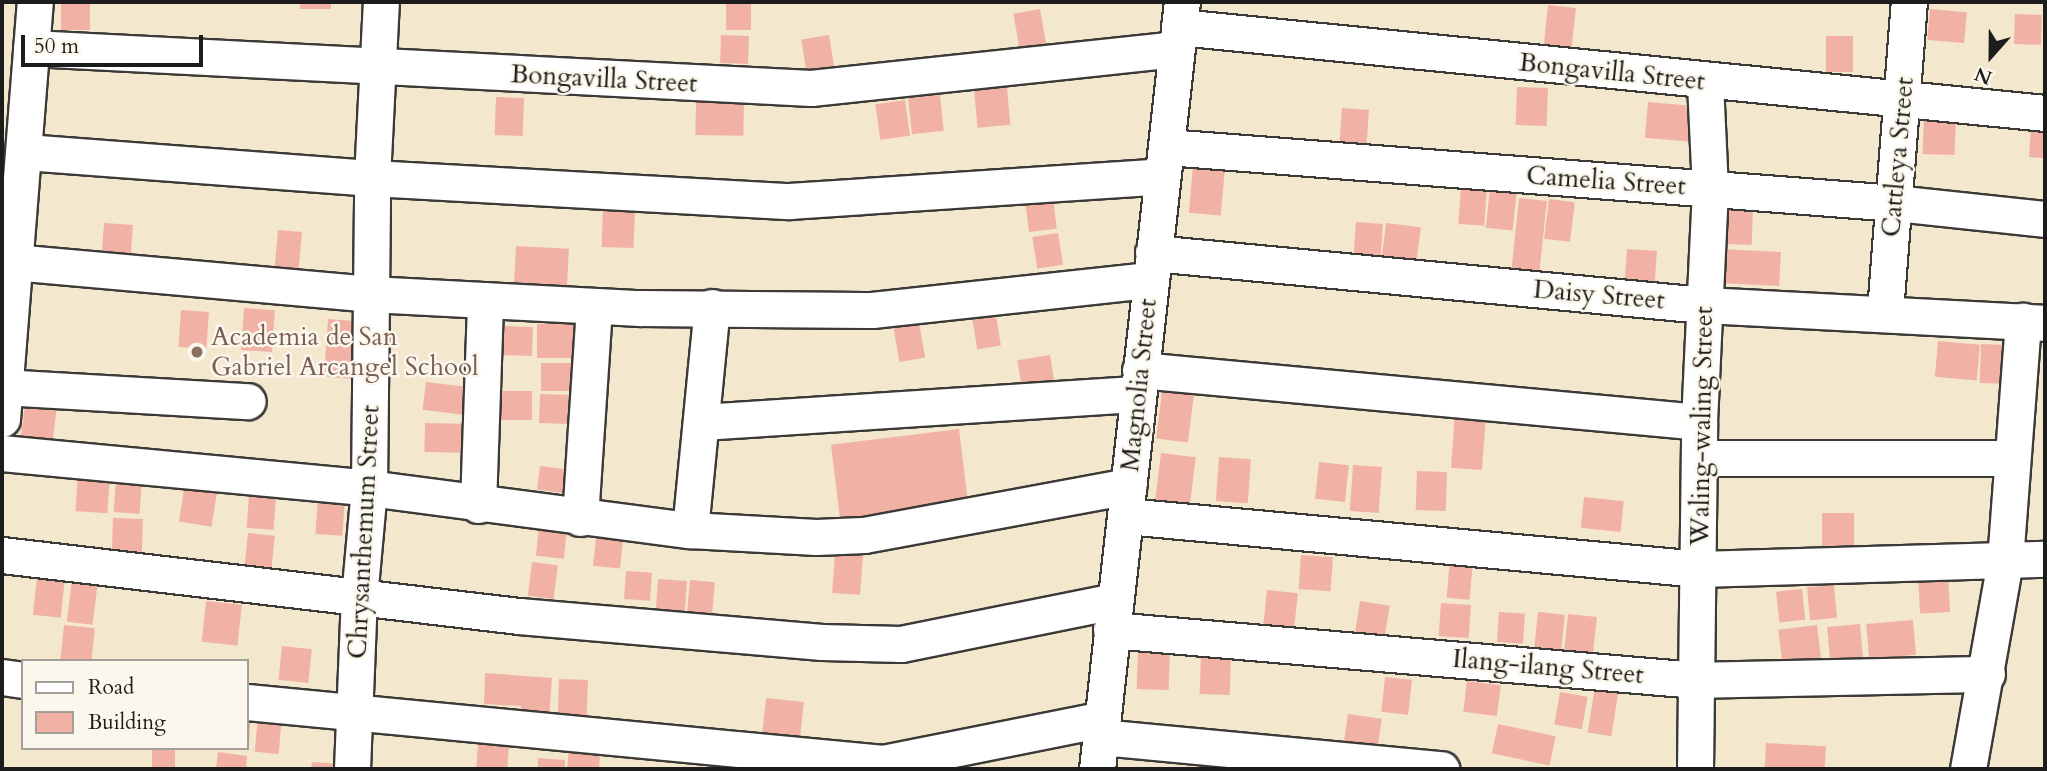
<!DOCTYPE html>
<html>
<head>
<meta charset="utf-8">
<style>
  body { margin:0 }
  #map { position:relative; width:2047px; height:771px; overflow:hidden; background:#f3e7ce; font-family:Cardo,serif }
  div>[style] { position:absolute }
  .building>* { inset:0; background:#f1b2a5; transform-origin:0 0 }
  .roads { filter:drop-shadow(2px 0 #3c3a37) drop-shadow(-2px 0 #3c3a37) drop-shadow(0 2px #3c3a37) drop-shadow(0 -2px #3c3a37) }
  .minor>* { height:35px; margin:-17.5px; padding:0 17.5px; transform-origin:17.5px; border-radius:17.5px; background:#fff }
  .dots>* { width:19px; height:19px; translate:-50% -50%; box-sizing:border-box; border:4px solid #fbf7ec; border-radius:50% }
  span { translate:-50% -50%; white-space:nowrap; text-align:center; line-height:1.15; -webkit-text-stroke:5px #fbf7ec; paint-order:stroke }
  .street-label { font-size:26px; color:#1c1c1c }
  .education-label { font-size:26px; color:#785e54 }
  .left { translate:0 -50%; text-align:left }
  .frame { position:absolute; inset:0; border:4px solid #1c1c1c; pointer-events:none }
  .legend { position:absolute; left:21px; top:659px; width:228px; height:91px; box-sizing:border-box; background:#fbf7ec; border:2px solid #a29f99; margin:0; padding:9px 12px; list-style:none; font-size:21px; color:#1c1c1c }
  .legend li { display:flex; align-items:center; gap:14px; height:35px }
  .legend b { width:35px; border:2px solid #a29f99 }
  .north { position:absolute; left:1956px; top:21px; width:70px; height:70px; -webkit-text-stroke:5px #fbf7ec; paint-order:stroke; rotate:201deg; font-size:19px; font-weight:700; line-height:28px; text-align:center; color:#1c1c1c }
  .north::after { content:''; display:block; margin:auto; width:24px; height:32px; background:#1c1c1c; clip-path:polygon(50% 0,100% 100%,50% 72%,0 100%) }
  .scale { position:absolute; left:21px; top:35px; width:182px; height:32px; box-sizing:border-box; border:4px solid #1c1c1c; border-top:0; padding-left:9px; font-size:21px; line-height:24px; white-space:nowrap; color:#1c1c1c; -webkit-text-stroke:5px #fbf7ec; paint-order:stroke }
</style>
</head>
<body>
<div id="map">
  <div class="building">
    <i style="left:61px;top:2px;width:29px;height:28px"></i>
    <i style="left:300px;top:2px;width:31px;height:7px"></i>
    <i style="left:726px;top:2px;width:25px;height:28px"></i>
    <i style="left:1548px;top:5px;width:28px;height:48px;rotate:6deg"></i>
    <i style="left:1040px;top:9px;width:36px;height:27px;rotate:80deg"></i>
    <i style="left:1930px;top:9px;width:37px;height:31px;rotate:5deg"></i>
    <i style="left:2015px;top:14px;width:27px;height:30px;rotate:2deg"></i>
    <i style="left:721px;top:35px;width:28px;height:28px;rotate:2deg"></i>
    <i style="left:829px;top:35px;width:33px;height:28px;rotate:81deg"></i>
    <i style="left:1826px;top:36px;width:27px;height:36px"></i>
    <i style="left:1007px;top:87px;width:38px;height:33px;rotate:85deg"></i>
    <i style="left:1517px;top:87px;width:31px;height:38px;rotate:2deg"></i>
    <i style="left:940px;top:95px;width:36px;height:32px;rotate:84deg"></i>
    <i style="left:496px;top:97px;width:28px;height:38px;rotate:2deg"></i>
    <i style="left:905px;top:100px;width:36px;height:30px;rotate:82deg"></i>
    <i style="left:696px;top:102px;width:48px;height:33px;rotate:1deg"></i>
    <i style="left:1648px;top:102px;width:46px;height:36px;rotate:5deg"></i>
    <i style="left:1342px;top:108px;width:27px;height:38px;rotate:4deg"></i>
    <i style="left:1924px;top:114px;width:32px;height:40px;rotate:2deg"></i>
    <i style="left:2031px;top:128px;width:14px;height:29px;rotate:4deg"></i>
    <i style="left:1193px;top:166px;width:32px;height:47px;rotate:5deg"></i>
    <i style="left:1461px;top:186px;width:26px;height:38px;rotate:4deg"></i>
    <i style="left:1490px;top:188px;width:27px;height:40px;rotate:6deg"></i>
    <i style="left:1052px;top:190px;width:39px;height:28px;rotate:83deg"></i>
    <i style="left:1519px;top:198px;width:28px;height:80px;rotate:6deg"></i>
    <i style="left:1549px;top:199px;width:26px;height:40px;rotate:7deg"></i>
    <i style="left:1726px;top:205px;width:27px;height:39px;rotate:2deg"></i>
    <i style="left:603px;top:207px;width:32px;height:40px;rotate:2deg"></i>
    <i style="left:1356px;top:222px;width:27px;height:41px;rotate:4deg"></i>
    <i style="left:104px;top:223px;width:29px;height:32px;rotate:4deg"></i>
    <i style="left:1386px;top:223px;width:35px;height:42px;rotate:7deg"></i>
    <i style="left:278px;top:230px;width:24px;height:50px;rotate:5deg"></i>
    <i style="left:1058px;top:233px;width:32px;height:26px;rotate:81deg"></i>
    <i style="left:516px;top:246px;width:53px;height:40px;rotate:3deg"></i>
    <i style="left:1627px;top:249px;width:30px;height:40px;rotate:4deg"></i>
    <i style="left:1722px;top:249px;width:59px;height:34px;rotate:3deg"></i>
    <i style="left:244px;top:308px;width:31px;height:42px;rotate:4deg"></i>
    <i style="left:181px;top:310px;width:28px;height:37px;rotate:4deg"></i>
    <i style="left:996px;top:315px;width:31px;height:24px;rotate:81deg"></i>
    <i style="left:918px;top:317px;width:41px;height:26px;rotate:80deg"></i>
    <i style="left:328px;top:319px;width:27px;height:58px;rotate:4deg"></i>
    <i style="left:537px;top:324px;width:38px;height:34px"></i>
    <i style="left:503px;top:326px;width:30px;height:29px;rotate:2deg"></i>
    <i style="left:1938px;top:341px;width:42px;height:36px;rotate:5deg"></i>
    <i style="left:1981px;top:344px;width:27px;height:39px;rotate:2deg"></i>
    <i style="left:1050px;top:355px;width:30px;height:33px;rotate:81deg"></i>
    <i style="left:541px;top:363px;width:34px;height:28px"></i>
    <i style="left:426px;top:382px;width:41px;height:28px;rotate:7deg"></i>
    <i style="left:1163px;top:383px;width:32px;height:56px;rotate:7deg"></i>
    <i style="left:498px;top:391px;width:34px;height:29px"></i>
    <i style="left:540px;top:394px;width:32px;height:29px;rotate:2deg"></i>
    <i style="left:26px;top:396px;width:32px;height:41px;rotate:7deg"></i>
    <i style="left:1455px;top:412px;width:31px;height:56px;rotate:4deg"></i>
    <i style="left:425px;top:423px;width:39px;height:29px;rotate:1deg"></i>
    <i style="left:959px;top:429px;width:84px;height:129px;rotate:83deg"></i>
    <i style="left:1161px;top:453px;width:35px;height:51px;rotate:7deg"></i>
    <i style="left:1219px;top:457px;width:32px;height:44px;rotate:4deg"></i>
    <i style="left:1319px;top:462px;width:30px;height:37px;rotate:6deg"></i>
    <i style="left:1353px;top:465px;width:29px;height:46px;rotate:4deg"></i>
    <i style="left:540px;top:466px;width:35px;height:24px;rotate:7deg"></i>
    <i style="left:1417px;top:471px;width:30px;height:39px;rotate:2deg"></i>
    <i style="left:78px;top:474px;width:32px;height:37px;rotate:4deg"></i>
    <i style="left:116px;top:479px;width:26px;height:33px;rotate:4deg"></i>
    <i style="left:185px;top:483px;width:33px;height:39px;rotate:9deg"></i>
    <i style="left:249px;top:495px;width:27px;height:33px;rotate:4deg"></i>
    <i style="left:318px;top:497px;width:27px;height:37px;rotate:4deg"></i>
    <i style="left:1584px;top:497px;width:40px;height:31px;rotate:6deg"></i>
    <i style="left:1822px;top:513px;width:32px;height:38px"></i>
    <i style="left:113px;top:518px;width:30px;height:33px;rotate:2deg"></i>
    <i style="left:539px;top:527px;width:28px;height:29px;rotate:6deg"></i>
    <i style="left:597px;top:529px;width:27px;height:37px;rotate:6deg"></i>
    <i style="left:248px;top:533px;width:27px;height:32px;rotate:6deg"></i>
    <i style="left:835px;top:553px;width:28px;height:40px;rotate:4deg"></i>
    <i style="left:1301px;top:555px;width:32px;height:34px;rotate:4deg"></i>
    <i style="left:1450px;top:559px;width:23px;height:39px;rotate:5deg"></i>
    <i style="left:532px;top:562px;width:26px;height:34px;rotate:7deg"></i>
    <i style="left:626px;top:571px;width:26px;height:28px;rotate:4deg"></i>
    <i style="left:1948px;top:573px;width:39px;height:30px;rotate:87deg"></i>
    <i style="left:37px;top:576px;width:28px;height:39px;rotate:6deg"></i>
    <i style="left:72px;top:579px;width:26px;height:43px;rotate:7deg"></i>
    <i style="left:658px;top:579px;width:29px;height:33px;rotate:4deg"></i>
    <i style="left:690px;top:580px;width:25px;height:35px;rotate:5deg"></i>
    <i style="left:1834px;top:585px;width:33px;height:27px;rotate:85deg"></i>
    <i style="left:1802px;top:589px;width:31px;height:26px;rotate:84deg"></i>
    <i style="left:1267px;top:590px;width:31px;height:41px;rotate:6deg"></i>
    <i style="left:206px;top:601px;width:36px;height:41px;rotate:6deg"></i>
    <i style="left:1360px;top:601px;width:30px;height:36px;rotate:9deg"></i>
    <i style="left:1441px;top:603px;width:30px;height:33px;rotate:4deg"></i>
    <i style="left:1499px;top:612px;width:26px;height:30px;rotate:4deg"></i>
    <i style="left:1538px;top:612px;width:27px;height:36px;rotate:6deg"></i>
    <i style="left:1568px;top:614px;width:29px;height:39px;rotate:6deg"></i>
    <i style="left:1913px;top:620px;width:35px;height:47px;rotate:85deg"></i>
    <i style="left:1860px;top:624px;width:34px;height:33px;rotate:85deg"></i>
    <i style="left:64px;top:625px;width:31px;height:36px;rotate:6deg"></i>
    <i style="left:1817px;top:625px;width:33px;height:39px;rotate:83deg"></i>
    <i style="left:282px;top:646px;width:30px;height:34px;rotate:6deg"></i>
    <i style="left:1138px;top:651px;width:32px;height:38px;rotate:2deg"></i>
    <i style="left:1201px;top:654px;width:30px;height:40px;rotate:2deg"></i>
    <i style="clip-path:polygon(485px 673px,552px 678px,549px 718px,520px 716px,521px 706px,484px 704px)"></i>
    <i style="left:1385px;top:677px;width:27px;height:35px;rotate:6deg"></i>
    <i style="left:559px;top:679px;width:29px;height:37px;rotate:2deg"></i>
    <i style="left:1467px;top:681px;width:34px;height:31px;rotate:7deg"></i>
    <i style="left:1595px;top:686px;width:24px;height:47px;rotate:9deg"></i>
    <i style="left:1560px;top:692px;width:28px;height:33px;rotate:10deg"></i>
    <i style="left:766px;top:698px;width:38px;height:41px;rotate:6deg"></i>
    <i style="clip-path:polygon(247px 712px,251px 713px,249px 743px,247px 743px)"></i>
    <i style="left:1348px;top:714px;width:34px;height:31px;rotate:8deg"></i>
    <i style="left:258px;top:715px;width:24px;height:37px;rotate:5deg"></i>
    <i style="left:1498px;top:724px;width:59px;height:30px;rotate:12deg"></i>
    <i style="left:478px;top:743px;width:31px;height:26px;rotate:4deg"></i>
    <i style="left:1766px;top:743px;width:60px;height:26px;rotate:3deg"></i>
    <i style="left:152px;top:748px;width:23px;height:21px"></i>
    <i style="clip-path:polygon(569px 748px,600px 751px,599px 769px,567px 769px)"></i>
    <i style="clip-path:polygon(218px 752px,247px 756px,246px 769px,216px 769px)"></i>
    <i style="clip-path:polygon(538px 758px,565px 760px,565px 769px,538px 769px)"></i>
    <i style="clip-path:polygon(312px 762px,340px 764px,340px 769px,311px 769px)"></i>
  </div>
  <div class="roads">
    <div class="minor">
      <i style="left:1179px;top:27px;width:870px;rotate:5.67deg"></i>
      <i style="left:31px;top:48px;width:781px;rotate:2.94deg"></i>
      <i style="left:811px;top:88px;width:366px;rotate:-6.1deg"></i>
      <i style="left:1166px;top:147px;width:731px;rotate:4.39deg"></i>
      <i style="left:1895px;top:203px;width:151px;rotate:6.1deg"></i>
      <i style="left:26px;top:152px;width:347px;rotate:4.3deg"></i>
      <i style="left:372px;top:178px;width:418px;rotate:3.2deg"></i>
      <i style="left:789px;top:201px;width:374px;rotate:-3.8deg"></i>
      <i style="left:1153px;top:253px;width:552px;rotate:5.4deg"></i>
      <i style="left:1703px;top:305px;width:342px;rotate:3deg"></i>
      <i style="left:2px;top:261px;width:369px;rotate:5.1deg"></i>
      <i style="left:370px;top:294px;width:270px;rotate:3deg"></i>
      <i style="left:640px;top:308px;width:232px;rotate:0.5deg"></i>
      <i style="left:872px;top:310px;width:279px;rotate:-6.2deg"></i>
      <i style="left:1885px;top:312px;width:311px;rotate:-85.6deg"></i>
      <i style="left:1140px;top:370px;width:561px;rotate:5.31deg"></i>
      <i style="left:2px;top:387px;width:246px;rotate:3.3deg"></i>
      <i style="left:2px;top:419px;width:418px;rotate:-85.5deg"></i>
      <i style="left:702px;top:422px;width:437px;rotate:-3.7deg"></i>
      <i style="left:2px;top:453px;width:369px;rotate:5.4deg"></i>
      <i style="left:369px;top:488px;width:324px;rotate:7.5deg"></i>
      <i style="left:690px;top:530px;width:126px;rotate:3.2deg"></i>
      <i style="left:816px;top:537px;width:48px;rotate:-2.4deg"></i>
      <i style="left:864px;top:535px;width:269px;rotate:-10.5deg"></i>
      <i style="left:1700px;top:458px;width:312px"></i>
      <i style="left:478px;top:505px;width:205px;rotate:-88deg"></i>
      <i style="left:1126px;top:516px;width:575px;rotate:5.28deg"></i>
      <i style="left:1699px;top:569px;width:346px;rotate:-1.7deg"></i>
      <i style="left:580px;top:518px;width:212px;rotate:-86.2deg"></i>
      <i style="left:690px;top:530px;width:224px;rotate:-84.4deg"></i>
      <i style="left:2px;top:555px;width:521px;rotate:6.73deg"></i>
      <i style="left:519px;top:616px;width:304px;rotate:4.9deg"></i>
      <i style="left:822px;top:642px;width:79px;rotate:1.5deg"></i>
      <i style="left:901px;top:644px;width:217px;rotate:-11.4deg"></i>
      <i style="left:1111px;top:630px;width:587px;rotate:4.89deg"></i>
      <i style="left:1696px;top:680px;width:291px;rotate:-1.2deg"></i>
      <i style="left:2px;top:677px;width:21px;rotate:8deg"></i>
      <i style="left:247px;top:702px;width:639px;rotate:5.48deg"></i>
      <i style="left:883px;top:763px;width:224px;rotate:-11.3deg"></i>
      <i style="left:1101px;top:737px;width:342px;rotate:5.4deg"></i>
      <i style="left:352px;top:769px;width:171px;rotate:-87.7deg"></i>
      <i style="left:359px;top:598px;width:110px;rotate:-84.8deg"></i>
      <i style="left:369px;top:488px;width:310px;rotate:-89.4deg"></i>
      <i style="left:372px;top:178px;width:176px;rotate:-87.1deg"></i>
      <i style="left:1097px;top:769px;width:772px;rotate:-83.68deg"></i>
      <i style="left:1695px;top:769px;width:347px;rotate:-89.3deg"></i>
      <i style="left:1699px;top:422px;width:233px;rotate:-87.3deg"></i>
      <i style="left:1710px;top:189px;width:107px;rotate:-92.7deg"></i>
      <i style="left:1968px;top:769px;width:211px;rotate:-79.9deg"></i>
      <i style="left:2005px;top:561px;width:241px;rotate:-85.7deg"></i>
    </div>
  </div>
  <div class="dots">
    <i style="left:197px;top:352px;background:#8d6e63"></i>
  </div>
  <div class="street-label">
    <span style="left:1612px;top:72px;rotate:6deg">Bongavilla Street</span>
    <span style="left:604px;top:79px;rotate:3deg">Bongavilla Street</span>
    <span style="left:1898px;top:157px;rotate:-85deg">Cattleya Street</span>
    <span style="left:1606px;top:181px;rotate:4deg">Camelia Street</span>
    <span style="left:1599px;top:295px;rotate:5deg">Daisy Street</span>
    <span style="left:1139px;top:385px;rotate:-84deg">Magnolia Street</span>
    <span style="left:1702px;top:426px;rotate:-89deg">Waling-waling Street</span>
    <span style="left:364px;top:532px;rotate:-87deg">Chrysanthemum Street</span>
    <span style="left:1548px;top:667px;rotate:5deg">Ilang-ilang Street</span>
  </div>
  <div class="education-label">
    <span class="left" style="left:211px;top:352px">Academia de San<br>Gabriel Arcangel School</span>
  </div>
  <div class="frame"></div>
  <ul class="legend">
  <li><b style="height:9px;background:#fff"></b>Road</li>
  <li><b style="height:19px;background:#f1b2a5"></b>Building</li>
  </ul>
  <div class="north">N</div>
  <div class="scale">50 m</div>
</div>
</body>
</html>
